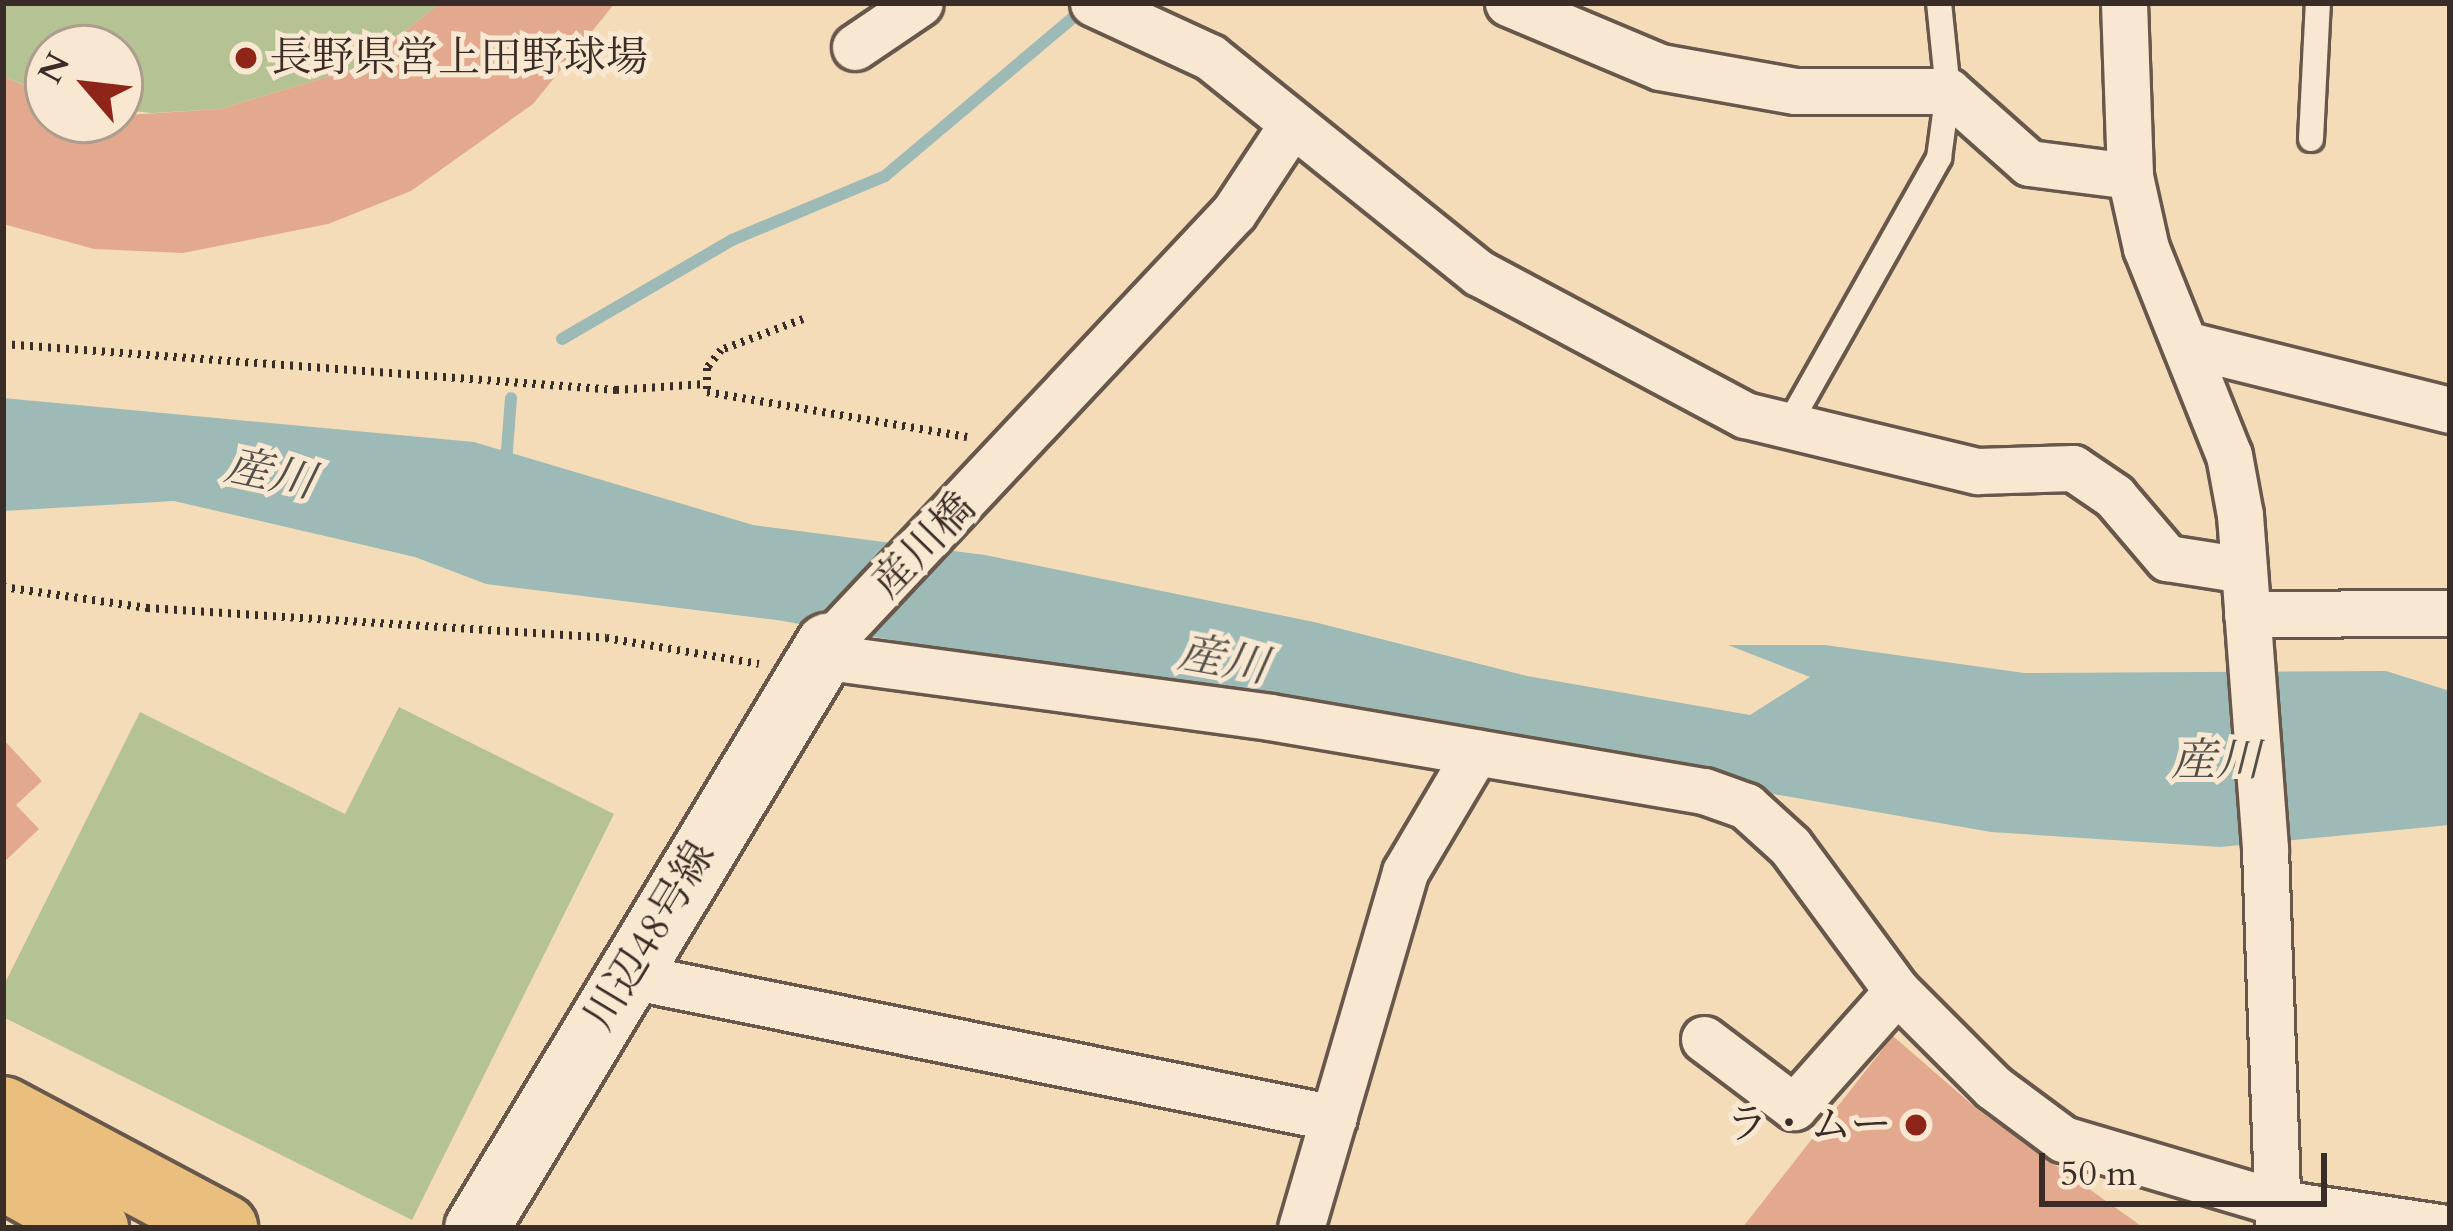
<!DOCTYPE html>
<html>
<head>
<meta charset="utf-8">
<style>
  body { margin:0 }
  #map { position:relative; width:2453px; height:1231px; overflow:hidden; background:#f4dcb9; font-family:Cardo,"Noto Serif JP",serif }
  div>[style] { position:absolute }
  .green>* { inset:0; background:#b5c294 }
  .water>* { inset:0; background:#9dbab6 }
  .stream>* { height:12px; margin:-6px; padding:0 6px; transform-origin:6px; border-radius:6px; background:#9dbab6 }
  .building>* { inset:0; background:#e3a98f }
  .path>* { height:8px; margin-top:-4px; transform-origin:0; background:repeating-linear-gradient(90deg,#3a2c26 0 3px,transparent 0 9px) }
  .roads { filter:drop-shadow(3px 0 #68584b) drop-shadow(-3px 0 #68584b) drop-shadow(0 3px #68584b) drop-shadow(0 -3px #68584b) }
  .lane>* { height:24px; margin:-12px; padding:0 12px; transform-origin:12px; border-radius:12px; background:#f8e8d2 }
  .street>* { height:45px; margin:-22.5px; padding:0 22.5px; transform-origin:22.5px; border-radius:22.5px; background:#f8e8d2 }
  .secondary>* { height:63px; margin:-31.5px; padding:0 31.5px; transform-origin:31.5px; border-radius:31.5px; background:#f8e8d2 }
  .highway>* { height:66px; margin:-33px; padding:0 33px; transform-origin:33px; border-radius:33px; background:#eabe7c }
  .dots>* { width:33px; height:33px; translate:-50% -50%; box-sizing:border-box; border:6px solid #f8e8d2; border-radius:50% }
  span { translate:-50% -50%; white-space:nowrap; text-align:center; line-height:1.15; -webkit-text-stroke:10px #f8e8d2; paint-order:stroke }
  .poi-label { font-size:42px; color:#3a2c26 }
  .left { translate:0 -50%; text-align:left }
  .right { translate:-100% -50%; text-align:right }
  .street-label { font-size:42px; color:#3a2c26 }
  .water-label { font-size:45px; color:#53504a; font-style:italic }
  .frame { position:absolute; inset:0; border:6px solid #3a2c26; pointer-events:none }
  .north { position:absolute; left:24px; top:24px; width:120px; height:120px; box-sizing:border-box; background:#f8e8d2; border:3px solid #ac9d8d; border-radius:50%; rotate:298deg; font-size:33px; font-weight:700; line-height:48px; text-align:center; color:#3a2c26 }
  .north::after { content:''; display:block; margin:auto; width:42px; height:54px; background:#8f2418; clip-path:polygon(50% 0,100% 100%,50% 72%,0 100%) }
  .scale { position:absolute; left:2039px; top:1153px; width:288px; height:54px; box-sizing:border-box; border:6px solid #3a2c26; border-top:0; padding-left:15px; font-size:36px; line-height:42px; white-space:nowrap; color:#3a2c26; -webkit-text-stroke:9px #f8e8d2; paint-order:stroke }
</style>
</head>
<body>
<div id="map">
  <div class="green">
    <i style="clip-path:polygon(3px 3px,440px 3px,361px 67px,220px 109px,153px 113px,120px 110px,120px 48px,48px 48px,48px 95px,3px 76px)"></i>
    <i style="clip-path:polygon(399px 707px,614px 814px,412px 1220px,3px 1017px,3px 987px,140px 712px,345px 814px)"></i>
  </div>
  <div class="water">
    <i style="clip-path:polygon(3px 398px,474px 442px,753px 525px,985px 555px,1314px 622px,1527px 676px,1750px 715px,1810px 677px,1728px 645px,1825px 645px,2024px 673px,2386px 671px,2450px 691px,2450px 825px,2220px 847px,1991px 832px,777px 620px,486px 584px,415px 557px,174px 501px,3px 511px)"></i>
  </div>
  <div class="stream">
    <i style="left:562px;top:339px;width:197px;rotate:-30.2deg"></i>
    <i style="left:732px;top:240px;width:166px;rotate:-22.7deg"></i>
    <i style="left:885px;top:176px;width:247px;rotate:-40.1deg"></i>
    <i style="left:506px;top:463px;width:65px;rotate:-85.6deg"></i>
  </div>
  <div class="building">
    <i style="clip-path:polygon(440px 3px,615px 3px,533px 104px,411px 191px,328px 224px,183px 253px,94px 249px,3px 224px,3px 76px,48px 96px,48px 120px,220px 109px,361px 67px)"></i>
    <i style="clip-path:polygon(3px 739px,42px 781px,16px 805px,39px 829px,3px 863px)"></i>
    <i style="clip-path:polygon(1893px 1036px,1977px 1109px,2144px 1228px,1742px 1228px)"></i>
  </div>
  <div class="path">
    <i style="left:803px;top:319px;width:88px;rotate:159.3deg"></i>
    <i style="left:721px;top:350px;width:23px;rotate:128deg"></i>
    <i style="left:707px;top:368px;width:24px;rotate:90deg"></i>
    <i style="left:707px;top:392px;width:264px;rotate:9.8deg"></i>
    <i style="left:3px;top:344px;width:615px;rotate:4.29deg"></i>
    <i style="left:616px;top:390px;width:89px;rotate:-3.9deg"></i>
    <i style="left:3px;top:587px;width:146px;rotate:8.3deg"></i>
    <i style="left:147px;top:608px;width:460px;rotate:3.7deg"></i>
    <i style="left:606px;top:638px;width:155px;rotate:9.6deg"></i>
  </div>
  <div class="roads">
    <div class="lane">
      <i style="left:2311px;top:139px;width:136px;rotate:-87.1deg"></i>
      <i style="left:1788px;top:426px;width:308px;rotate:-60.6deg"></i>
      <i style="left:1939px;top:158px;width:68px;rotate:-82.3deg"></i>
      <i style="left:1948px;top:91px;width:88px;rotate:-95.8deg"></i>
    </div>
    <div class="street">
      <i style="left:1093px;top:3px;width:129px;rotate:24.8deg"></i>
      <i style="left:1210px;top:57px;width:345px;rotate:38.8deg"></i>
      <i style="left:1479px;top:273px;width:302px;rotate:28.1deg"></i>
      <i style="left:1745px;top:415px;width:239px;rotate:13.6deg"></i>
      <i style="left:1977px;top:471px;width:96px;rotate:-1.8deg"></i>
      <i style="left:2073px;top:468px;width:50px;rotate:34.3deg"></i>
      <i style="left:2114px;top:496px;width:82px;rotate:49.5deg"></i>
      <i style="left:2167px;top:558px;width:78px;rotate:8.9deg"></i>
      <i style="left:1508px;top:3px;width:165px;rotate:22.8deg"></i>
      <i style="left:1660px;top:67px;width:137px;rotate:10.1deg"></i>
      <i style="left:1795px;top:91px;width:153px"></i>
      <i style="left:1948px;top:91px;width:108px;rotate:41.6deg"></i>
      <i style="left:2029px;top:163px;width:102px;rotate:7.3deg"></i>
      <i style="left:2124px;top:3px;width:173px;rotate:88deg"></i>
      <i style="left:2130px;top:176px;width:74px;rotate:77.5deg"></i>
      <i style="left:2146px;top:248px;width:223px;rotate:68.2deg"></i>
      <i style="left:2229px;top:455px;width:61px;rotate:79.6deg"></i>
      <i style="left:2240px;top:515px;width:335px;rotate:85.7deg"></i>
      <i style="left:2265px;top:849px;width:379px;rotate:88deg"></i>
      <i style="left:855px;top:47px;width:78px;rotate:-34.1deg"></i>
      <i style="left:2185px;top:344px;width:273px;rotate:14deg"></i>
      <i style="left:2247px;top:614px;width:203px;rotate:-0.3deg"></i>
      <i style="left:827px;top:645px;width:594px;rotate:-46.77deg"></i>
      <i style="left:1234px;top:212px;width:105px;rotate:-56.6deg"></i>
      <i style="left:820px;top:656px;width:454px;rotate:7.7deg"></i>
      <i style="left:1270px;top:717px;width:440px;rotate:9.7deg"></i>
      <i style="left:1704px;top:791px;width:45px;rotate:19.7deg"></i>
      <i style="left:1746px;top:806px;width:59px;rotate:42.3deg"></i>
      <i style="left:1790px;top:846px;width:180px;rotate:53.6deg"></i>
      <i style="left:1897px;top:991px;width:136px;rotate:45deg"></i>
      <i style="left:1993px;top:1087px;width:87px;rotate:36.6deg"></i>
      <i style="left:2063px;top:1139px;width:225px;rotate:16.5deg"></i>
      <i style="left:2279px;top:1203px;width:169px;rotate:8.5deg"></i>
      <i style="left:625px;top:975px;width:723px;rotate:11.4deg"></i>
      <i style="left:1704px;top:1039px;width:113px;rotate:37.1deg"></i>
      <i style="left:1794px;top:1107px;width:155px;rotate:-48.4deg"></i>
      <i style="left:1301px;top:1228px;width:371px;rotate:-73.7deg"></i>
      <i style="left:1405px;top:872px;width:139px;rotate:-59.4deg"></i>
    </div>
    <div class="secondary">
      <i style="left:476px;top:1228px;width:681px;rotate:-58.95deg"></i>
    </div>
    <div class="highway">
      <i style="left:3px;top:1110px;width:251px;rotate:28.1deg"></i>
      <i style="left:3px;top:1176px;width:106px;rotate:29.5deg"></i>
    </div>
  </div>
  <div class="dots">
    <i style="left:246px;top:58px;background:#8f2418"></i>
    <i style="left:1916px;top:1125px;background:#8f2418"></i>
  </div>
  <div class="poi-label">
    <span class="left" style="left:270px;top:58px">長野県営上田野球場</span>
    <span class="right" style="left:1892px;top:1125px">ラ・ムー</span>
  </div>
  <div class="street-label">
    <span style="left:924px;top:546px;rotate:-46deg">産川橋</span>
    <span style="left:650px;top:936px;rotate:-59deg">川辺48号線</span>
  </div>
  <div class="water-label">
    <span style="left:270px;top:474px;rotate:12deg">産川</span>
    <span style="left:1223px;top:660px;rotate:10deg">産川</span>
    <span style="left:2216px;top:761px">産川</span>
  </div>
  <div class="frame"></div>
  <div class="north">N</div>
  <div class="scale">50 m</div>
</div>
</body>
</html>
